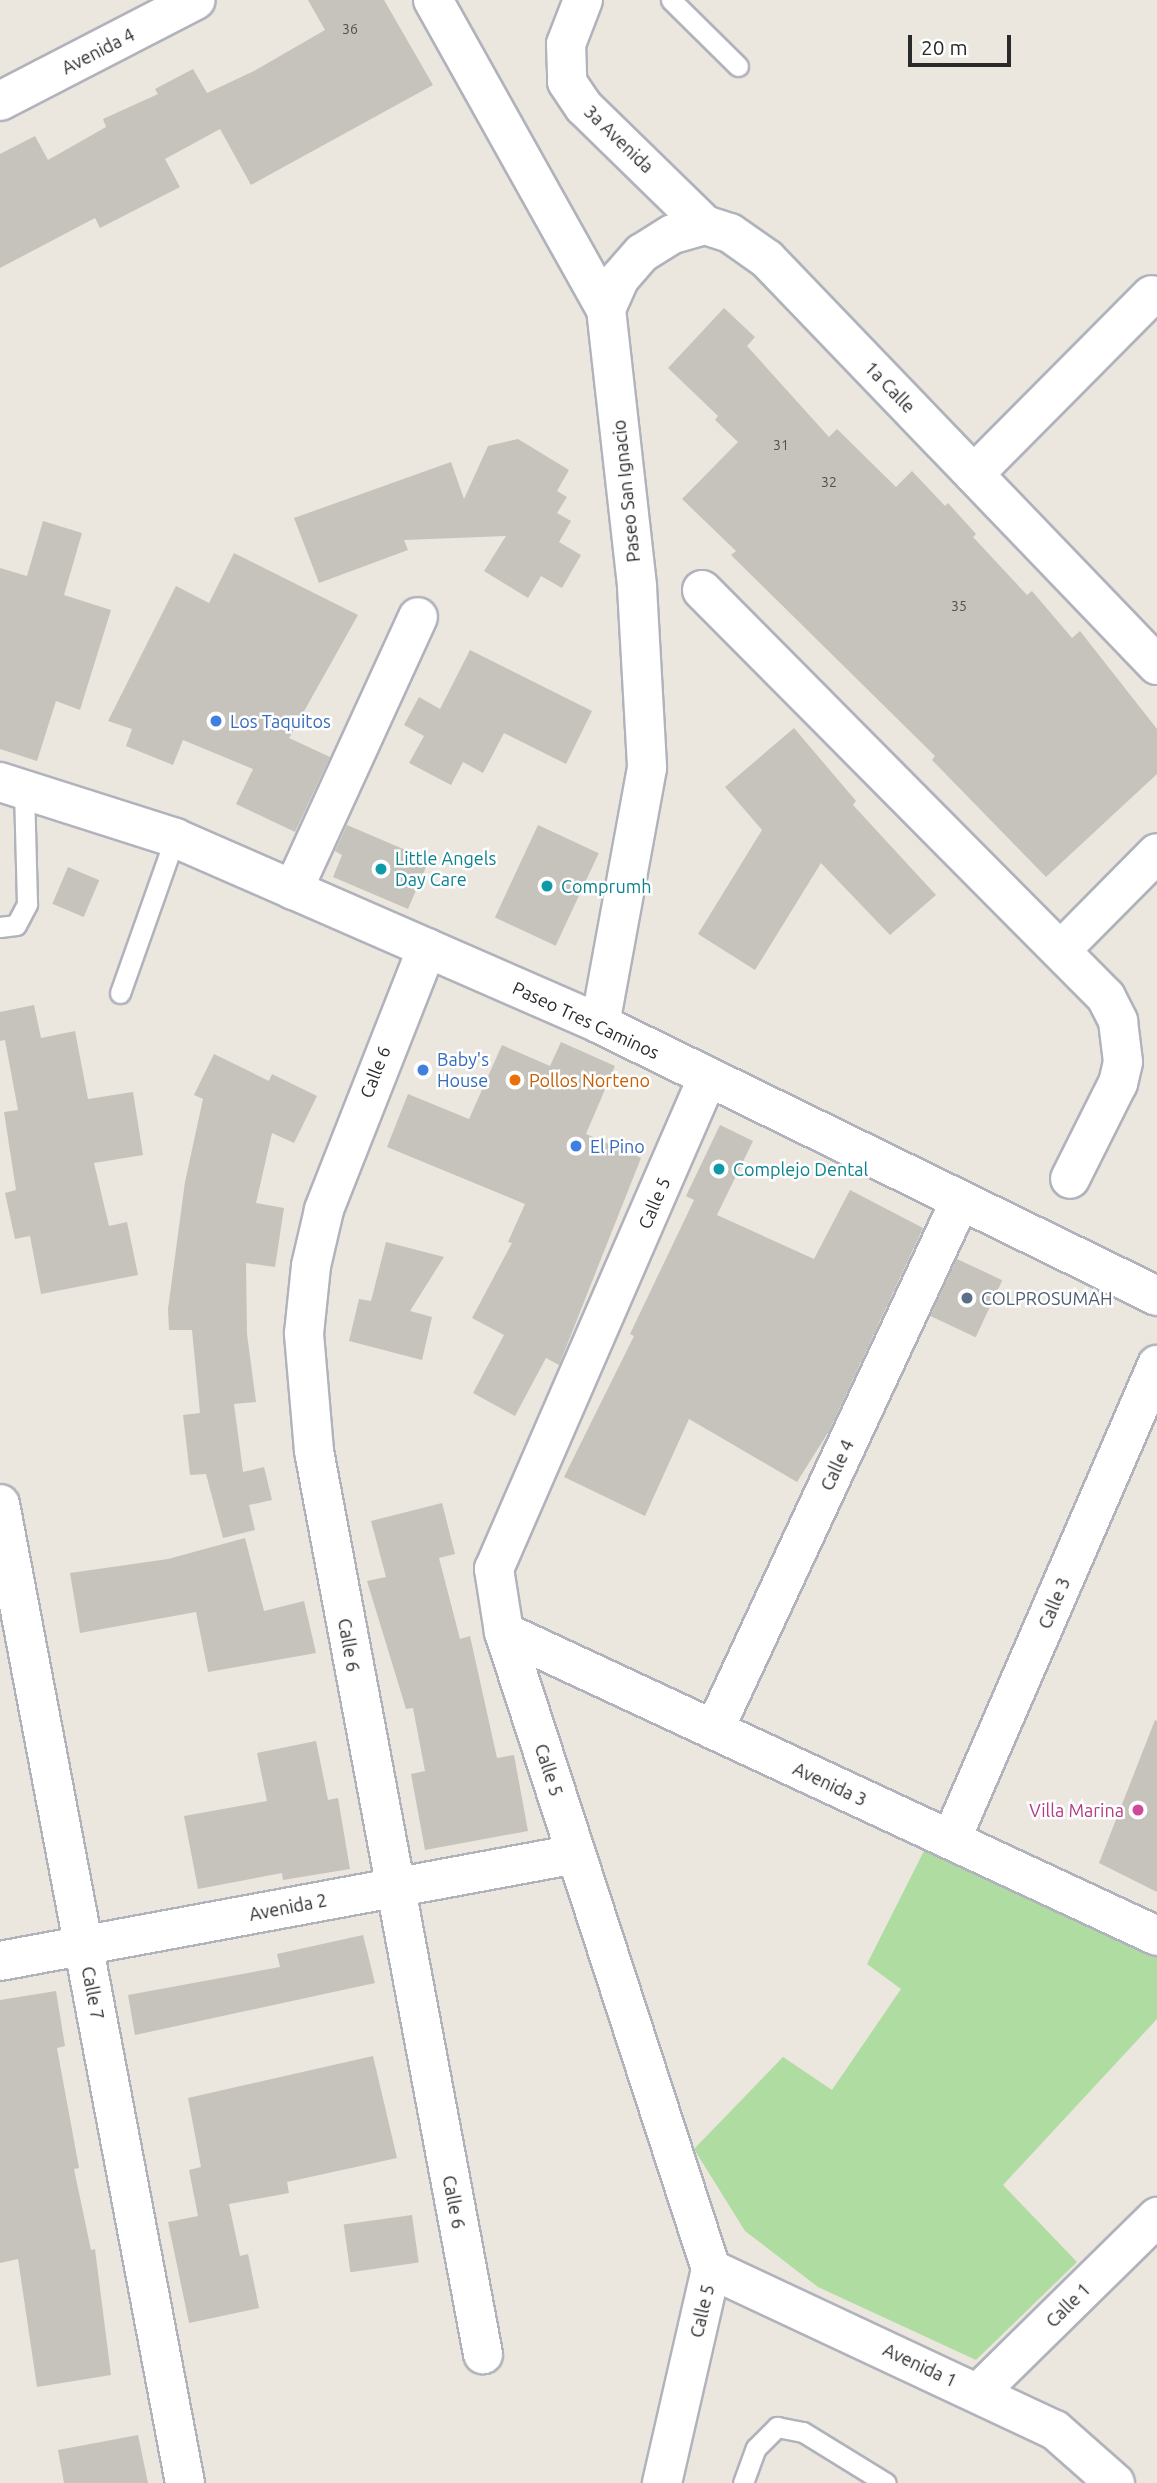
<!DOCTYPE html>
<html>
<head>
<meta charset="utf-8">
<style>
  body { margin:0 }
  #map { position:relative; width:1157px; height:2483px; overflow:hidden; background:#ebe6de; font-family:Ubuntu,sans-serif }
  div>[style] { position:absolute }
  .green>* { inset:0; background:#afdca0 }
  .building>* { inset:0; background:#c6c3bd; transform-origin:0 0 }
  .roads { filter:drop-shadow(2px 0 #b1b3bc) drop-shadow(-2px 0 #b1b3bc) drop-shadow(0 2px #b1b3bc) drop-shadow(0 -2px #b1b3bc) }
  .lane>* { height:19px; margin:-9.5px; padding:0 9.5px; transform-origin:9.5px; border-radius:9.5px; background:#fff }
  .street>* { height:38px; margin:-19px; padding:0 19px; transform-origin:19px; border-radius:19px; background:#fff }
  .secondary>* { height:38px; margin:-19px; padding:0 19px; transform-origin:19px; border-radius:19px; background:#fff }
  .dots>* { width:19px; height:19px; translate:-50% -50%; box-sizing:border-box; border:4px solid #fff; border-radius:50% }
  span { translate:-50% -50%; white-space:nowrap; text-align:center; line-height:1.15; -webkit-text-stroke:5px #fff; paint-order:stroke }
  .number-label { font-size:14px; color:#51504f }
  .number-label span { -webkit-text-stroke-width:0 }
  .street-label { font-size:18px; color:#2a2a2a }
  .shop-label { font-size:18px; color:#366cbe }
  .left { translate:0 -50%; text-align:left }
  .culture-label { font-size:18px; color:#0d838f }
  .food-label { font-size:18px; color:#c56008 }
  .service-label { font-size:18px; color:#4e5e75 }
  .hotel-label { font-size:18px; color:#b23c85 }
  .right { translate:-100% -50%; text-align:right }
  .scale { position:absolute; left:908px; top:35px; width:103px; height:32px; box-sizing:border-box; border:4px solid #2a2a2a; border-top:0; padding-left:9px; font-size:21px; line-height:24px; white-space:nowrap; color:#2a2a2a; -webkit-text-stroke:5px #fff; paint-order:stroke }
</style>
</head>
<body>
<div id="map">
  <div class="green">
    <i style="clip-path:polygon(928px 1843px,1157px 1952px,1157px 2019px,1003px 2185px,1077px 2262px,976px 2360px,818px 2287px,745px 2231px,694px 2149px,783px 2057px,832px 2090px,901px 1989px,867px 1964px)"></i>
  </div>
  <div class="building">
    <i style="clip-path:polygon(308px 0,384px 0,433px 85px,251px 185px,220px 129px,165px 159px,180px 187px,100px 228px,95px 218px,0 268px,0 154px,35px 136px,48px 160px,106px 127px,103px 119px,158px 94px,155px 89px,193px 69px,207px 93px,254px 71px,325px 30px)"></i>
    <i style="clip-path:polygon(724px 308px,755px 337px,747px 346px,829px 437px,837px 429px,896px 487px,912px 471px,945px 506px,948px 503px,976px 534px,973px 537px,1027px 595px,1032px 591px,1072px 638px,1080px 631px,1157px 729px,1157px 774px,1046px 877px,932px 760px,935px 756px,731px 555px,736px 551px,682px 499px,738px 442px,715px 420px,718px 416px,668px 368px)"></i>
    <i style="clip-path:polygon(518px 439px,569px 470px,557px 491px,567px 497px,557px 513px,571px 521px,559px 542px,581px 555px,562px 588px,541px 576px,528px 598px,484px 571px,506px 536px,404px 540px,408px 550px,319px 583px,294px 518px,451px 462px,464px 499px,488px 446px)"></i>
    <i style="clip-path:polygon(43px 521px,82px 533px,64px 595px,111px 610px,80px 710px,56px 701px,37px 761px,0 749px,0 568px,27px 576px)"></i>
    <i style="clip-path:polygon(234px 553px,358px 615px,289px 738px,330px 757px,295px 832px,236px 804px,253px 769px,183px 740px,173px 765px,126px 746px,132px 729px,108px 721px,176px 586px,209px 603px)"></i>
    <i style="clip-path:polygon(470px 650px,592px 711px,566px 764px,504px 733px,483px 773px,463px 762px,451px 785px,409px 763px,424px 736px,404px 725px,419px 697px,440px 709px)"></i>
    <i style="clip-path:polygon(794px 728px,856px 801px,853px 805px,936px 895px,890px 935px,821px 863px,755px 970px,698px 934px,762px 830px,725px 787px)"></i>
    <i style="clip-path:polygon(347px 825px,429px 860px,408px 909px,333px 877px,342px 855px,335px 851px)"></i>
    <i style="left:538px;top:825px;width:67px;height:102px;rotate:25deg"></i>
    <i style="left:68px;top:867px;width:34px;height:40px;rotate:23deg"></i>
    <i style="clip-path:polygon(34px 1005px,41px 1038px,75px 1031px,88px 1099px,133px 1092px,143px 1155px,94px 1163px,109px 1226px,127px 1222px,138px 1275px,41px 1294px,30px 1236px,15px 1239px,5px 1193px,16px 1190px,4px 1112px,18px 1110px,5px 1040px,0 1041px,0 1012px)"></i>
    <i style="clip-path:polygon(561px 1042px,615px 1066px,586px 1134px,641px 1158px,559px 1365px,546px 1358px,515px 1416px,473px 1393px,504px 1335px,472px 1318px,512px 1243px,508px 1242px,525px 1204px,387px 1147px,408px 1094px,469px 1119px,502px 1045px,550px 1066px)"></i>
    <i style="clip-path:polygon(214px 1054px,269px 1081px,272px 1074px,317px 1096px,294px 1143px,272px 1133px,256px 1203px,284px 1208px,275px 1267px,246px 1263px,247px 1334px,256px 1402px,234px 1404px,243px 1472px,264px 1467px,272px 1500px,249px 1505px,255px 1530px,223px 1538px,206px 1474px,190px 1475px,183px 1415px,200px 1413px,192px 1330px,169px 1330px,168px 1309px,185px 1182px,203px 1099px,194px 1095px)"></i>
    <i style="clip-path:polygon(720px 1125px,753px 1141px,717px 1215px,814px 1259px,850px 1190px,923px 1228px,829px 1431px,797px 1482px,689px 1419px,645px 1516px,564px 1477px,634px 1336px,630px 1334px,694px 1200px,686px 1196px)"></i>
    <i style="clip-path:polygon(386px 1242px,444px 1257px,410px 1311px,432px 1317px,422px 1360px,349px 1341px,359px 1299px,371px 1301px)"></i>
    <i style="left:957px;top:1259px;width:50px;height:63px;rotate:25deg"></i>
    <i style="clip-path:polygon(442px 1503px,455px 1554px,439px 1558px,460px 1639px,470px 1636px,497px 1758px,514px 1755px,528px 1831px,425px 1850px,411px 1774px,425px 1771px,413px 1708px,406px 1709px,367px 1581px,386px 1577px,371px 1521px)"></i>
    <i style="clip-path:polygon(245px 1538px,264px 1611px,304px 1601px,316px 1653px,208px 1672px,196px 1612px,80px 1633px,70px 1573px,168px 1559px)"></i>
    <i style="clip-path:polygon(1155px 1720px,1157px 1721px,1157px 1892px,1099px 1863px)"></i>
    <i style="clip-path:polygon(316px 1741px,328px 1800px,338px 1798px,350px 1869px,283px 1880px,282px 1873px,198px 1889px,184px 1816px,267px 1801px,257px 1753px)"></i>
    <i style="clip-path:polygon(363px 1935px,375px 1983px,135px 2035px,128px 1995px,280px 1967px,277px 1954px)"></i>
    <i style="clip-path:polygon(56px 1991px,65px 2046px,57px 2048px,79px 2168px,74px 2169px,91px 2250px,95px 2249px,111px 2375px,37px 2387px,18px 2259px,0 2263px,0 2000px)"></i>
    <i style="clip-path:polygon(373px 2056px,397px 2158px,287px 2182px,289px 2193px,229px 2204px,240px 2256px,248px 2254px,259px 2308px,189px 2323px,168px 2222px,198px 2216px,189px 2170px,201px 2167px,188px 2098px)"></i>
    <i style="left:412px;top:2215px;width:48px;height:69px;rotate:82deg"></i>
    <i style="clip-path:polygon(138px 2435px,148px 2483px,64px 2483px,58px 2450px)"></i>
  </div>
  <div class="roads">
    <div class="lane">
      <i style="left:671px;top:0;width:94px;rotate:44.6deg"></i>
      <i style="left:0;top:927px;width:16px;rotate:-7deg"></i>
      <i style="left:16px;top:925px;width:24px;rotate:-62deg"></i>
      <i style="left:27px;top:904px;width:114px;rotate:-91.5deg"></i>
      <i style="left:120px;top:993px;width:164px;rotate:-70.5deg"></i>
      <i style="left:743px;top:2483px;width:37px;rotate:-70deg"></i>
      <i style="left:756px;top:2448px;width:30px;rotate:-45deg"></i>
      <i style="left:777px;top:2427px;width:26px;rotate:11deg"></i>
      <i style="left:803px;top:2432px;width:97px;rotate:31.6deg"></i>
    </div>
    <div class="street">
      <i style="left:433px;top:0;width:354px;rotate:60.8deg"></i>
      <i style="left:606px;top:309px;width:280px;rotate:83.6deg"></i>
      <i style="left:637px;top:587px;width:181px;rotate:86.8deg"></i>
      <i style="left:647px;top:768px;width:260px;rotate:100.4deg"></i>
      <i style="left:583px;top:0;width:47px;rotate:111.1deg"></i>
      <i style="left:566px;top:44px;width:38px;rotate:88deg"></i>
      <i style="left:567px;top:82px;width:30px;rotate:56deg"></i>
      <i style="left:584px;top:107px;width:169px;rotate:44.3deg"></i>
      <i style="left:0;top:101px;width:220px;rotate:-27.3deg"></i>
      <i style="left:606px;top:309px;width:34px;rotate:-66deg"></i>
      <i style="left:620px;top:278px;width:33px;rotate:-49deg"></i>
      <i style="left:642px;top:253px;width:36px;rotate:-32deg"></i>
      <i style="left:673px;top:234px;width:33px;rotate:-16deg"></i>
      <i style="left:705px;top:225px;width:26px;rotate:18deg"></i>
      <i style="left:730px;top:233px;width:45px;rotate:35.1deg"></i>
      <i style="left:767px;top:259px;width:563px;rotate:46.15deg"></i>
      <i style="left:974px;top:474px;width:252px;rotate:-45.2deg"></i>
      <i style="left:702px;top:590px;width:573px;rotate:45.21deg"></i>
      <i style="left:1106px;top:997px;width:27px;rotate:63deg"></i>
      <i style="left:1118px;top:1021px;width:41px;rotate:83deg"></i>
      <i style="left:1123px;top:1062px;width:22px;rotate:103deg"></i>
      <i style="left:1118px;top:1083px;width:107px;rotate:116.6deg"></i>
      <i style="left:293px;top:890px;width:300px;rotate:-65.4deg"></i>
      <i style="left:427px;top:948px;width:282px;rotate:111.5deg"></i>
      <i style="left:324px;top:1210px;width:57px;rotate:103.1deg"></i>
      <i style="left:311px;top:1266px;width:68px;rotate:95.9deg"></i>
      <i style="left:304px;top:1334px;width:117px;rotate:85.1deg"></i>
      <i style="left:314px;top:1451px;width:919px;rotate:79.4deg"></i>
      <i style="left:1061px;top:950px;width:136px;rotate:-45.3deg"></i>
      <i style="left:0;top:1504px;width:996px;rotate:79.3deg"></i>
      <i style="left:504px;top:1632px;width:720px;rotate:24.96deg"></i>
      <i style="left:714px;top:1730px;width:583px;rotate:-65.06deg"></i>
      <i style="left:951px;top:1840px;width:518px;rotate:-66.55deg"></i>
      <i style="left:0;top:1961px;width:586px;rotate:-10.52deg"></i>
      <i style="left:979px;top:2392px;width:250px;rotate:-44.5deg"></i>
    </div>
    <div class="secondary">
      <i style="left:0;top:782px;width:184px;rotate:17.7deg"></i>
      <i style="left:175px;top:838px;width:464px;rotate:23.6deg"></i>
      <i style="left:600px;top:1024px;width:620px;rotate:26.03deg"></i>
      <i style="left:711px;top:2269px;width:380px;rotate:25.1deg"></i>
      <i style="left:1055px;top:2430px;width:80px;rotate:41.5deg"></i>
      <i style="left:662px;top:2483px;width:220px;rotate:-77.1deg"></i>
      <i style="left:711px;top:2269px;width:670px;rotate:-108deg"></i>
      <i style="left:504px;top:1632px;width:64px;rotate:-99deg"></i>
      <i style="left:494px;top:1569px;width:534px;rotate:-66.51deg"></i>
    </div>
  </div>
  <div class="dots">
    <i style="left:216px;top:721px;background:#3f7fe0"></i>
    <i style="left:381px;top:869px;background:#0f9aa8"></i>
    <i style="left:547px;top:886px;background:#0f9aa8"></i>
    <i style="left:423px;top:1070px;background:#3f7fe0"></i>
    <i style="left:515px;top:1080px;background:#e8710a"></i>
    <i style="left:576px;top:1146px;background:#3f7fe0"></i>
    <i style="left:719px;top:1169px;background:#0f9aa8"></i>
    <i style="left:967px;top:1298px;background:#5c6f8a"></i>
    <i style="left:1138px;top:1810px;background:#d1479c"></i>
  </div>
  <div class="number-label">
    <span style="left:350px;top:29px">36</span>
    <span style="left:781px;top:445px">31</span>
    <span style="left:829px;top:482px">32</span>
    <span style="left:959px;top:606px">35</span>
  </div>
  <div class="street-label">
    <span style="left:98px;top:51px;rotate:-27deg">Avenida 4</span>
    <span style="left:619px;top:139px;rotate:44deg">3a Avenida</span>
    <span style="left:890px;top:387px;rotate:46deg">1a Calle</span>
    <span style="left:626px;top:491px;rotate:-96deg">Paseo San Ignacio</span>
    <span style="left:586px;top:1020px;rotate:25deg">Paseo Tres Caminos</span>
    <span style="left:375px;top:1072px;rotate:-69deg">Calle 6</span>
    <span style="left:654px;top:1203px;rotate:-67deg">Calle 5</span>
    <span style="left:837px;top:1465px;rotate:-65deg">Calle 4</span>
    <span style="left:1054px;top:1603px;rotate:-67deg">Calle 3</span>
    <span style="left:349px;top:1645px;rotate:80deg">Calle 6</span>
    <span style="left:549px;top:1770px;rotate:72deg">Calle 5</span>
    <span style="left:830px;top:1784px;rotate:25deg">Avenida 3</span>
    <span style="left:288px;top:1907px;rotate:-11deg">Avenida 2</span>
    <span style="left:93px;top:1993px;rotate:79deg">Calle 7</span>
    <span style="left:454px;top:2202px;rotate:79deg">Calle 6</span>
    <span style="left:1068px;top:2305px;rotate:-45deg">Calle 1</span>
    <span style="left:702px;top:2311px;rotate:-77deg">Calle 5</span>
    <span style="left:920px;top:2365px;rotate:25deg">Avenida 1</span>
  </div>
  <div class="shop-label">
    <span class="left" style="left:230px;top:721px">Los Taquitos</span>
    <span class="left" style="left:437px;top:1070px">Baby's<br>House</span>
    <span class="left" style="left:590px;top:1146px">El Pino</span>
  </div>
  <div class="culture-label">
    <span class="left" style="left:395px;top:869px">Little Angels<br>Day Care</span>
    <span class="left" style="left:561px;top:886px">Comprumh</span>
    <span class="left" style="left:733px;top:1169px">Complejo Dental</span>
  </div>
  <div class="food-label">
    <span class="left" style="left:529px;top:1080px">Pollos Norteno</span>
  </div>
  <div class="service-label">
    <span class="left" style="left:981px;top:1298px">COLPROSUMAH</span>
  </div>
  <div class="hotel-label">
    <span class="right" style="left:1124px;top:1810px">Villa Marina</span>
  </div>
  <div class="scale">20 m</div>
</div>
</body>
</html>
